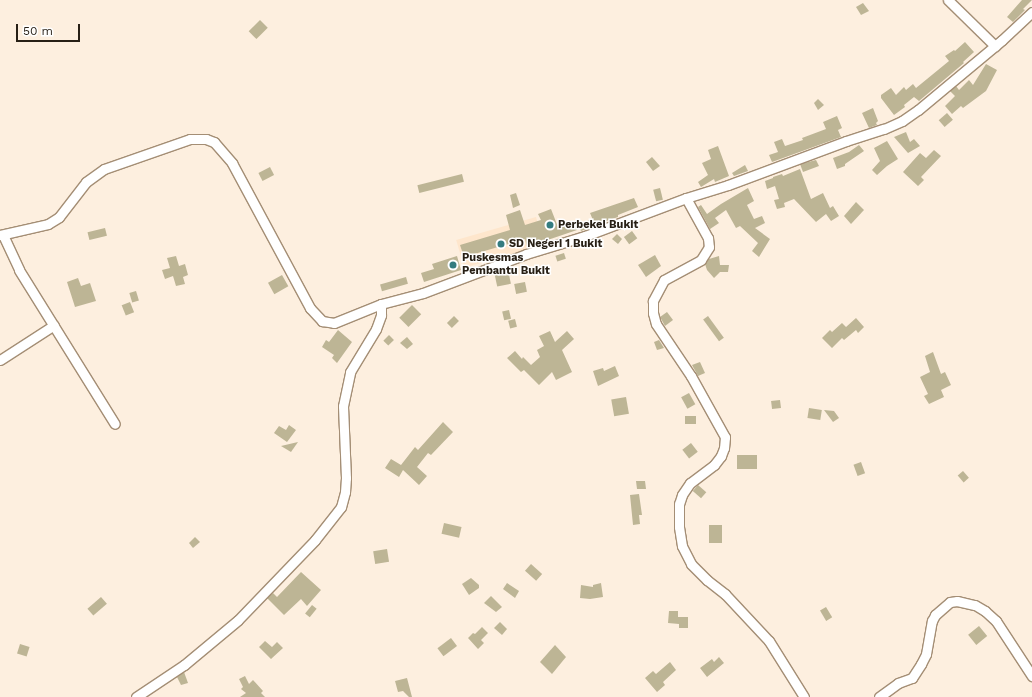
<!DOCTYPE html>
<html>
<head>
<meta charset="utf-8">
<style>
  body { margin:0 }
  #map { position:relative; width:1032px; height:697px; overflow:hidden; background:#fdefdf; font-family:"Work Sans",sans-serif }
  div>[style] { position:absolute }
  .built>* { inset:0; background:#fee6cc; transform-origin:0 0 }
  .building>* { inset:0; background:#bdb595; transform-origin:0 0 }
  .roads { filter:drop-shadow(1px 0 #a48e75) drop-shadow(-1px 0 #a48e75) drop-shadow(0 1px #a48e75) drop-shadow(0 -1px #a48e75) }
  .street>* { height:9px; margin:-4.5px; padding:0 4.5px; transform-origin:4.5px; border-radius:4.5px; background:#fff }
  .dots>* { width:11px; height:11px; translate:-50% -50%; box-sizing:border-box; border:2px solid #fff; border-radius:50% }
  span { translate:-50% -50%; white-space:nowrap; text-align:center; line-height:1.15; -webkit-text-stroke:3px #fff; paint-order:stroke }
  .poi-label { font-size:11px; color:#271f15; font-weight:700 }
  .left { translate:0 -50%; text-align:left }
  .scale { position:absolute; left:16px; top:24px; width:64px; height:18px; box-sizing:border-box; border:2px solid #271f15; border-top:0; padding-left:5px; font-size:12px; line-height:14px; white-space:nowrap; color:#271f15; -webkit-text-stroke:3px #fff; paint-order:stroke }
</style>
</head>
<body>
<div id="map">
  <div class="built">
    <i style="left:536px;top:217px;width:29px;height:83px;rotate:74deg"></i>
  </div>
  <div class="building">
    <i style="clip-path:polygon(1022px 0,1032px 0,1023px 9px,1025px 10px,1013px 22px,1007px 17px)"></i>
    <i style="clip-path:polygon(863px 3px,869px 11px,861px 15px,856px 7px)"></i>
    <i style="left:260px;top:20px;width:11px;height:16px;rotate:45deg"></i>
    <i style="clip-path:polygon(965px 42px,974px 52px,963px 62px,964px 63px,919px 101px,914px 97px,904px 105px,905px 107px,894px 115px,881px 98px,881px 95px,891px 88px,896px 95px,904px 87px,906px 90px,913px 84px,916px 88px,949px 61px,945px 56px,954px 50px,955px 51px)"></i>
    <i style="clip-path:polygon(986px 64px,997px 70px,986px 91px,963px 108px,961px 106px,952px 114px,945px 106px,955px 96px,950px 91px,956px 86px,959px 90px,969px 80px,973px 85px)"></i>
    <i style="clip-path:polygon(818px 99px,824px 105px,818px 110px,814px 103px)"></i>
    <i style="clip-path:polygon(873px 108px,878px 121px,876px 123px,877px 125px,869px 128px,862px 113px)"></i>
    <i style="left:947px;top:113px;width:9px;height:11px;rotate:49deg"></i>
    <i style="clip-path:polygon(837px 116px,842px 128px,838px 130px,841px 137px,772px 162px,769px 155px,778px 152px,774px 142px,782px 139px,785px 146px,803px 140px,802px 138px,826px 129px,823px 122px)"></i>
    <i style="clip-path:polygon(906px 132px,910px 142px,914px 139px,920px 146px,908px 153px,894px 137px)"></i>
    <i style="clip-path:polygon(887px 141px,898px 159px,887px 166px,877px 175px,872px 170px,880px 161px,874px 148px)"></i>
    <i style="clip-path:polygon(859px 145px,864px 151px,845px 164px,845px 166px,837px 169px,833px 158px,849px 152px)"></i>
    <i style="clip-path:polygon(718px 146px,729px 176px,715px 182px,714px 179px,701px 187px,698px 182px,708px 175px,702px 163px,711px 159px,708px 150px)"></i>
    <i style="clip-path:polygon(934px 150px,941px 156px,921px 177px,924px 180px,918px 186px,903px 172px,920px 153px,926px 158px)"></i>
    <i style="clip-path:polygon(652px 157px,660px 166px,653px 171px,646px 162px)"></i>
    <i style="clip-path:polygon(816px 160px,819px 166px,803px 172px,800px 164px)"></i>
    <i style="clip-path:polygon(745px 165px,748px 171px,734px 176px,732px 173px)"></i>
    <i style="left:270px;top:167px;width:9px;height:13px;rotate:63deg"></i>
    <i style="clip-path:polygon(800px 169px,811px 199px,823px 193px,830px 208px,833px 206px,839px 216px,831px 221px,826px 214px,816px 222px,794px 199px,784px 203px,785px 207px,777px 209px,774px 200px,779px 199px,775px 186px,767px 189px,765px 181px,773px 178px,773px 177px,782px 174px,783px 176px)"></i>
    <i style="left:462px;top:174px;width:8px;height:46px;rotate:76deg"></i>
    <i style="left:660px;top:188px;width:12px;height:7px;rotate:76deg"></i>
    <i style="clip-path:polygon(748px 188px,754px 201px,747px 205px,754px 219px,762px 216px,765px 223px,755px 228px,770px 239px,759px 257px,752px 251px,758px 243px,740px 226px,736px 228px,726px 210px,715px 218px,719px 223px,710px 229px,698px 207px,701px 205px,707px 214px,721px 204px)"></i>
    <i style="clip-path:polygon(516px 193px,520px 205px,513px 208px,510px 195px)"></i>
    <i style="clip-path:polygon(634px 198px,638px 207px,618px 215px,618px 217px,595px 225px,590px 213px)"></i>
    <i style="clip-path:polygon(856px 202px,864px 210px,851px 224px,844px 216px)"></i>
    <i style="clip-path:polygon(551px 209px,558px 227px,573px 222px,577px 230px,527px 247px,525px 239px,464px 257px,460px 245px,510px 230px,506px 215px,520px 210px,525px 225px,541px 220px,538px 214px)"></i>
    <i style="clip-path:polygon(590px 220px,592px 227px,581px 231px,578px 225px)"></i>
    <i style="left:105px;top:228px;width:8px;height:18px;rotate:76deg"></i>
    <i style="left:632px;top:231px;width:9px;height:10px;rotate:54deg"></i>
    <i style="clip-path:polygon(617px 234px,622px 239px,618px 244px,612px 239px)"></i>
    <i style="left:564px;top:253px;width:6px;height:9px;rotate:72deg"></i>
    <i style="clip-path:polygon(655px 255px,661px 266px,646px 277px,638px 265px)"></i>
    <i style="clip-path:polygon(176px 256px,179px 266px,185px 264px,188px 275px,183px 277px,185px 284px,176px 286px,173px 276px,165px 279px,162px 270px,170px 268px,167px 258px)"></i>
    <i style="clip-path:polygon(457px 256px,461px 270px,424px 282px,421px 273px,434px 269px,432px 264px)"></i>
    <i style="clip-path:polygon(719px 256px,720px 265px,729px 265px,728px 272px,720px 272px,714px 278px,707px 270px,705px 264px,709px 259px)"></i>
    <i style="left:508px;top:270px;width:14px;height:14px;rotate:78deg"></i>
    <i style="left:282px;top:275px;width:13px;height:16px;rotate:61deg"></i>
    <i style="left:406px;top:277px;width:7px;height:27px;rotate:74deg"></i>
    <i style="clip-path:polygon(78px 278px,81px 286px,90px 283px,96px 301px,75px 307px,67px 282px)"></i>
    <i style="left:525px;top:282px;width:10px;height:11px;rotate:79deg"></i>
    <i style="left:136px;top:291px;width:10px;height:7px;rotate:73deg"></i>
    <i style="left:130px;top:302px;width:11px;height:9px;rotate:68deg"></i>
    <i style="left:412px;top:305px;width:13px;height:18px;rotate:45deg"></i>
    <i style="left:509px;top:310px;width:9px;height:7px;rotate:77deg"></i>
    <i style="clip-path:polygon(667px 312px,673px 320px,665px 326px,660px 317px)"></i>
    <i style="left:454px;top:316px;width:7px;height:10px;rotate:45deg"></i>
    <i style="left:708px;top:316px;width:27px;height:6px;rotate:54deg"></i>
    <i style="clip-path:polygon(856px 318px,864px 327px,858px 333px,856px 330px,844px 340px,842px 338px,832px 348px,822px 338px,830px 330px,832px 332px,842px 323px,846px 327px)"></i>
    <i style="left:515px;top:319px;width:8px;height:7px;rotate:76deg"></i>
    <i style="clip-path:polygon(338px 330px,352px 342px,337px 363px,332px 358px,334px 355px,322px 347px,326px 340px,329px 342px)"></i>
    <i style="clip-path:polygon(550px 331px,555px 342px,567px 331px,574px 339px,562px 350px,572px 372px,556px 380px,552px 372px,539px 385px,524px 370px,521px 372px,507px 358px,515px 351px,522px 359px,523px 357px,531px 365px,540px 357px,537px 350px,544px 346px,539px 336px)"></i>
    <i style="left:389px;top:335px;width:7px;height:8px;rotate:45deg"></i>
    <i style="clip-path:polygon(407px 337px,413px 344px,407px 349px,400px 343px)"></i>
    <i style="clip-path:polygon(659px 340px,664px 348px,657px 350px,654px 342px)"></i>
    <i style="clip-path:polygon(933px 352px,941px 374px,945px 372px,951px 385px,941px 390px,944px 397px,929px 404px,924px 396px,928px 394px,920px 377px,930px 372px,925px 356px)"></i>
    <i style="clip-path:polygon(700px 362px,705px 373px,698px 376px,692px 365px)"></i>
    <i style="clip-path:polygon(615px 366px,619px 376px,598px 386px,593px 371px,603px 368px,604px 371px)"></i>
    <i style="left:689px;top:393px;width:13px;height:9px;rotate:61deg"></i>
    <i style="left:626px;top:397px;width:17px;height:15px;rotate:80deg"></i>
    <i style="left:780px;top:400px;width:8px;height:9px;rotate:83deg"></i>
    <i style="left:809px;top:408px;width:13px;height:10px;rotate:9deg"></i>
    <i style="clip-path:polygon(824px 410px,834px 411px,839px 418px,833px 422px)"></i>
    <i style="left:685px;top:416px;width:11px;height:8px"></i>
    <i style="clip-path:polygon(443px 422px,453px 432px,431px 455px,428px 453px,417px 467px,427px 476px,419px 485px,403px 470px,399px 477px,385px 468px,391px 459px,401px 465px,415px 447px,418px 450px)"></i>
    <i style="clip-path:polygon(289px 425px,296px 430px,287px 442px,274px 433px,279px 426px,286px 430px)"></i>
    <i style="clip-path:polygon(298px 442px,291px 452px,281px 446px)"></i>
    <i style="left:691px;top:443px;width:11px;height:11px;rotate:52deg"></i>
    <i style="left:737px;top:455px;width:20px;height:14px"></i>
    <i style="left:861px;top:462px;width:12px;height:8px;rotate:70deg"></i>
    <i style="left:963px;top:471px;width:9px;height:7px;rotate:49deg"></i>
    <i style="clip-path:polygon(636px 481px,645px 481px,646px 489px,637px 489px)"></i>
    <i style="left:698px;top:485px;width:11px;height:8px;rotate:41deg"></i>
    <i style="clip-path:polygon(639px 494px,642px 515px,639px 515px,640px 524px,633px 525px,630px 495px)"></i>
    <i style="left:444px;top:523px;width:18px;height:11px;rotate:13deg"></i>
    <i style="left:709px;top:525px;width:13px;height:18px"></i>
    <i style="clip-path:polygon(195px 537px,200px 542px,193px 548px,189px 543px)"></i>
    <i style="left:387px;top:549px;width:13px;height:14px;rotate:81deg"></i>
    <i style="left:531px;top:564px;width:15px;height:9px;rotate:42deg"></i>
    <i style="clip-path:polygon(301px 572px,321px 590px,307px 606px,301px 599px,284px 615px,267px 598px,273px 593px,277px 597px)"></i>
    <i style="clip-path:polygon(471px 578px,479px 585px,479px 588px,469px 595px,462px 584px)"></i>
    <i style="clip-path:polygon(507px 583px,519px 591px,515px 598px,503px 589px)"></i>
    <i style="clip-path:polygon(601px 583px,603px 597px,590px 599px,580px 598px,581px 585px,593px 587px,593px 585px)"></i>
    <i style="clip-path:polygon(491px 596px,502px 607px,496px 612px,484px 603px)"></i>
    <i style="left:101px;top:597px;width:9px;height:18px;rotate:49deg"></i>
    <i style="left:312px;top:605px;width:6px;height:11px;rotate:39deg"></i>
    <i style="left:826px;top:607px;width:12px;height:7px;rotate:59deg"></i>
    <i style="clip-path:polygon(669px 611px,678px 611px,678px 617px,688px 617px,688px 628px,679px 628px,679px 624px,668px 623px)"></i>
    <i style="clip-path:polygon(500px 622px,507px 629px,502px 635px,494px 628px)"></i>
    <i style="left:979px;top:626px;width:13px;height:14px;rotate:51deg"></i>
    <i style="clip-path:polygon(482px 627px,488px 633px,481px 640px,484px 643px,478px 649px,468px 638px,473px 633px,475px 634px)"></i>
    <i style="left:451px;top:638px;width:10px;height:17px;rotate:53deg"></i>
    <i style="clip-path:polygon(265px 641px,272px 647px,277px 642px,283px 648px,271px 659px,259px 647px)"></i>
    <i style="left:20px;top:644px;width:10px;height:10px;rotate:17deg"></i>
    <i style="clip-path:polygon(555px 645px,566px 657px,552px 674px,540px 662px)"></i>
    <i style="clip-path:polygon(719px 657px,724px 663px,707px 677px,700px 668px,712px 659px,714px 662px)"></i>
    <i style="clip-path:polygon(670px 662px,676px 670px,663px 682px,665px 685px,657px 692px,645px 678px,653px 671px,656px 674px)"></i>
    <i style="clip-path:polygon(184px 672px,188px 683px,181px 685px,177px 677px)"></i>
    <i style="clip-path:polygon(245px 676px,249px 684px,253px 680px,263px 691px,261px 693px,265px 697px,240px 697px,246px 693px,241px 689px,243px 687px,239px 679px)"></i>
    <i style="clip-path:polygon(407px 678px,412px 697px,409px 697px,403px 691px,398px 692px,395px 681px)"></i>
  </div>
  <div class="roads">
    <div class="street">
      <i style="left:948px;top:0;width:66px;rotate:44.4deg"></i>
      <i style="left:686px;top:198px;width:46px;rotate:61.2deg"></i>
      <i style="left:708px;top:238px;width:9px;rotate:84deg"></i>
      <i style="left:709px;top:247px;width:15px;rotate:122deg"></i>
      <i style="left:701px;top:260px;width:42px;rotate:151.6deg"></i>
      <i style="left:664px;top:280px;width:24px;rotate:118deg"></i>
      <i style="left:653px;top:301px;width:12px;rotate:90deg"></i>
      <i style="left:653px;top:313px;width:11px;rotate:75deg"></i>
      <i style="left:656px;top:324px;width:63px;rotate:56.1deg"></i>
      <i style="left:691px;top:376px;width:70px;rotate:60.9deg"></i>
      <i style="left:725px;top:437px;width:11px;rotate:95deg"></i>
      <i style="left:724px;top:448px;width:9px;rotate:111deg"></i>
      <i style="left:721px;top:456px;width:11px;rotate:128deg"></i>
      <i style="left:714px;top:465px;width:30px;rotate:143deg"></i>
      <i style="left:690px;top:483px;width:14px;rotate:124deg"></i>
      <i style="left:682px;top:495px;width:9px;rotate:108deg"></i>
      <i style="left:679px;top:504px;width:23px;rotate:90deg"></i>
      <i style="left:679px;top:527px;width:19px;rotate:81deg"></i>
      <i style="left:682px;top:546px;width:20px;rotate:63deg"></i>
      <i style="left:691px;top:564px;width:23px;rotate:45deg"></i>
      <i style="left:707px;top:580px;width:23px;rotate:38deg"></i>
      <i style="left:725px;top:594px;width:64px;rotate:46.9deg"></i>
      <i style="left:769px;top:641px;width:66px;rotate:58deg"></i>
      <i style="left:0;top:235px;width:49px;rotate:-12.9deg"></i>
      <i style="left:48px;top:224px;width:13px;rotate:-32deg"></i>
      <i style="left:59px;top:217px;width:44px;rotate:-52.4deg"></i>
      <i style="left:86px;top:182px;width:22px;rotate:-36deg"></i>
      <i style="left:104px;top:169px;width:91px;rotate:-19.2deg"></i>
      <i style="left:190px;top:139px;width:16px"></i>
      <i style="left:206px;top:139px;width:9px;rotate:21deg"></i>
      <i style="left:214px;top:142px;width:28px;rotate:49deg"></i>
      <i style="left:232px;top:163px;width:165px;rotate:61.7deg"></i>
      <i style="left:310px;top:308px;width:18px;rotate:47deg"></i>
      <i style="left:322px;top:321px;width:12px;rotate:9deg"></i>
      <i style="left:334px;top:323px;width:51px;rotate:-22deg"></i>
      <i style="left:381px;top:304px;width:43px;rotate:-14.7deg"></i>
      <i style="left:423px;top:293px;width:110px;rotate:-20.7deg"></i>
      <i style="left:526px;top:254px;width:62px;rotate:-17deg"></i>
      <i style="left:585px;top:236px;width:108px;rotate:-20.6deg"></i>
      <i style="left:686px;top:198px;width:44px;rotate:-17.2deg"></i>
      <i style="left:728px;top:185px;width:126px;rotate:-20.4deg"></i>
      <i style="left:846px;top:141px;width:40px;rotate:-18deg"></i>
      <i style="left:884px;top:129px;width:20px;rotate:-24deg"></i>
      <i style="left:902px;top:121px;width:19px;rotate:-35deg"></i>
      <i style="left:918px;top:110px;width:109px;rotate:-39.8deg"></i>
      <i style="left:1002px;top:40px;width:41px;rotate:-43deg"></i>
      <i style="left:3px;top:235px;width:38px;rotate:65deg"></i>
      <i style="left:19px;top:270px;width:181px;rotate:58.1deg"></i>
      <i style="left:0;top:360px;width:64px;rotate:-32.9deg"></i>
      <i style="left:136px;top:697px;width:58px;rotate:-33.7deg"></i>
      <i style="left:184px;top:665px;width:70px;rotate:-39.8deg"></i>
      <i style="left:238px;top:620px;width:111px;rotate:-46.1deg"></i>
      <i style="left:315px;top:540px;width:42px;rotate:-51.8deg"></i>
      <i style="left:341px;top:507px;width:16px;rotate:-75deg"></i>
      <i style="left:345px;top:492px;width:14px;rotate:-86deg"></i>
      <i style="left:346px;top:478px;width:72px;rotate:-92.4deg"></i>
      <i style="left:343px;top:406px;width:35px;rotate:-78deg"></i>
      <i style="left:350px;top:372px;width:50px;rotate:-58.8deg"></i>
      <i style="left:376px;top:329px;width:15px;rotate:-70deg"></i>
      <i style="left:381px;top:315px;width:11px;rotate:-90deg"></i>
      <i style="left:879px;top:697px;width:24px;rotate:-36deg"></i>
      <i style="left:898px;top:683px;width:15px;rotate:-20deg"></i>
      <i style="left:912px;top:678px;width:17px;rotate:-57deg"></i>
      <i style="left:921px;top:664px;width:11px;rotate:-63deg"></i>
      <i style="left:926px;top:654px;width:34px;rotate:-80deg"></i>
      <i style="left:932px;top:621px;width:7px;rotate:-63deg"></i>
      <i style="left:935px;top:615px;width:20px;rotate:-41deg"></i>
      <i style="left:950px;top:602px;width:7px;rotate:-8deg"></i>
      <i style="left:957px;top:601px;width:18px;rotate:13deg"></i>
      <i style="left:975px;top:605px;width:12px;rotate:31deg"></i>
      <i style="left:985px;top:611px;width:15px;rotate:42deg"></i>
      <i style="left:996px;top:621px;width:66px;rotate:56.8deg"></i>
    </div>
  </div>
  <div class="dots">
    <i style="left:550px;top:225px;background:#337c80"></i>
    <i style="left:501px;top:244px;background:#337c80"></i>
    <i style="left:453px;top:265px;background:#337c80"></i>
  </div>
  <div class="poi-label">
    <span class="left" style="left:558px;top:225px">Perbekel Bukit</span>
    <span class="left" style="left:509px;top:244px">SD Negeri 1 Bukit</span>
    <span class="left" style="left:462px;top:265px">Puskesmas<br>Pembantu Bukit</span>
  </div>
  <div class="scale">50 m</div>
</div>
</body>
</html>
